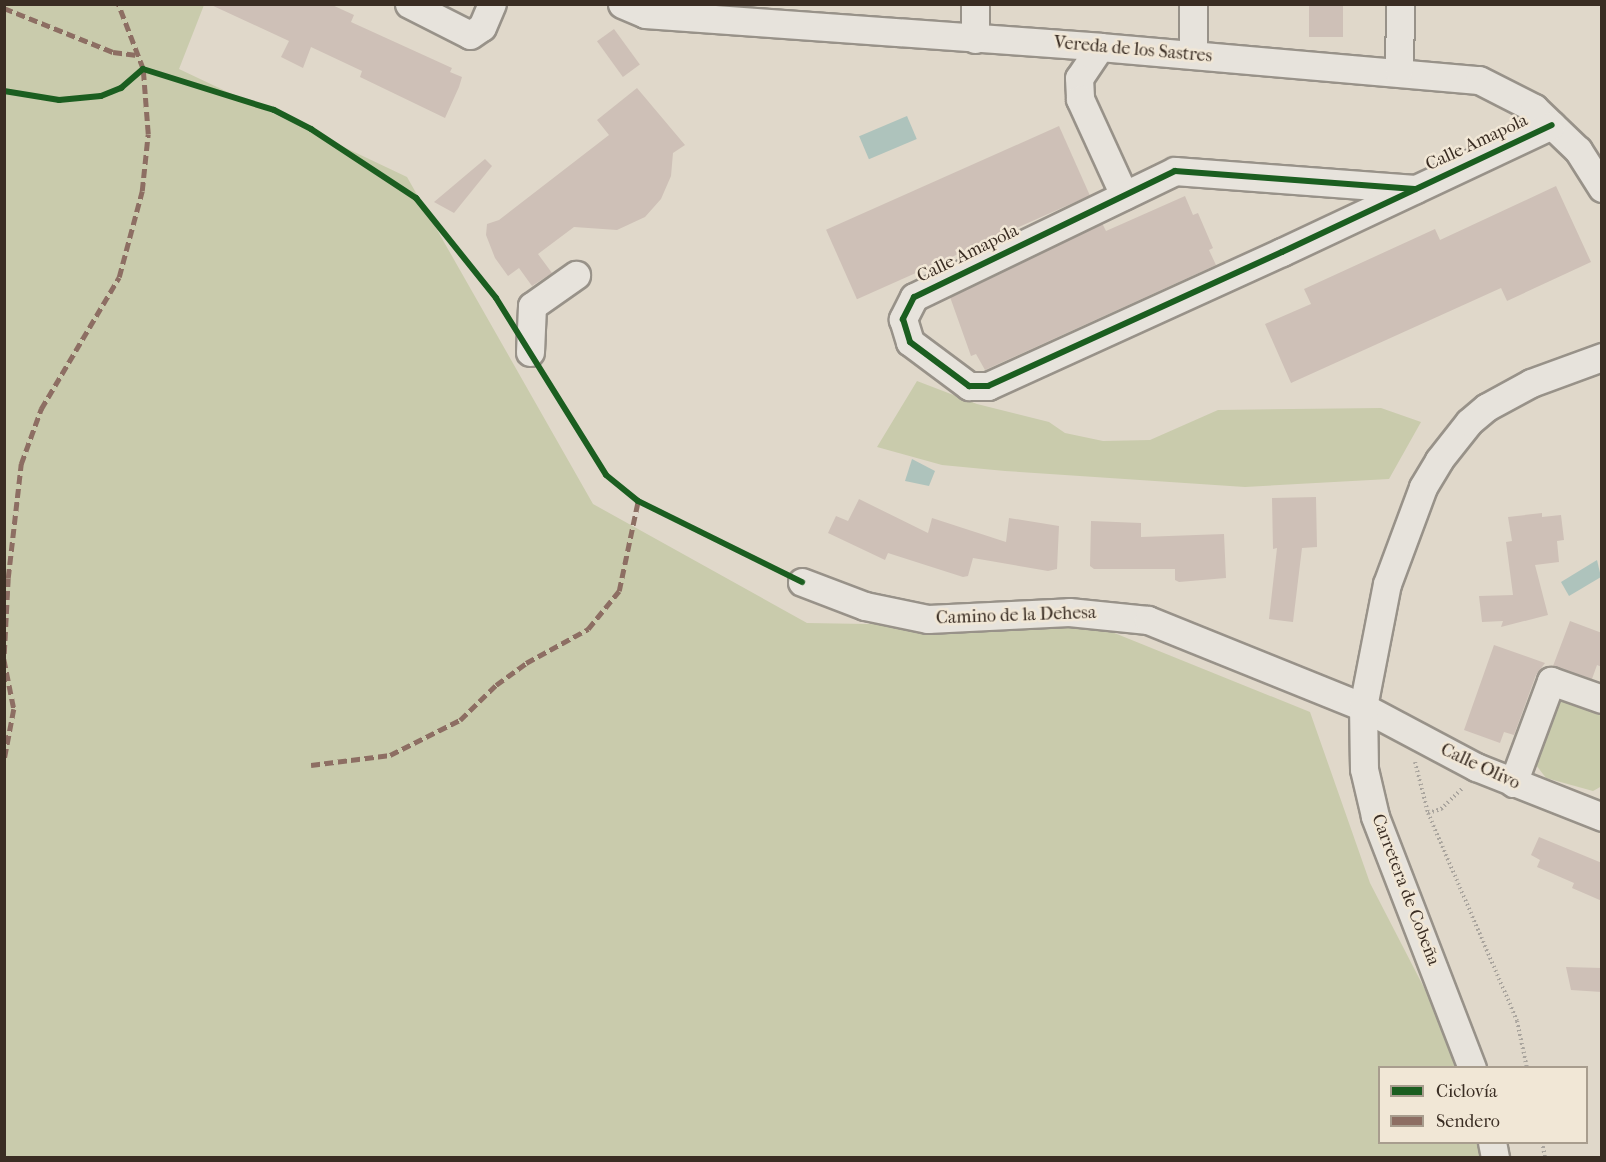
<!DOCTYPE html>
<html>
<head>
<meta charset="utf-8">
<style>
  body { margin:0 }
  #map { position:relative; width:1606px; height:1162px; overflow:hidden; background:#e0d8ca; font-family:"IM FELL French Canon",serif }
  div>[style] { position:absolute }
  .green>* { inset:0; background:#c9cbac }
  .water>* { inset:0; background:#aec3bc; transform-origin:0 0 }
  .building>* { inset:0; background:#cec0b7; transform-origin:0 0 }
  .path>* { height:4px; margin-top:-2px; transform-origin:0; background:repeating-linear-gradient(90deg,#aaa59e 0 1.5px,transparent 0 4.5px) }
  .roads { filter:drop-shadow(2px 0 #989289) drop-shadow(-2px 0 #989289) drop-shadow(0 2px #989289) drop-shadow(0 -2px #989289) }
  .minor>* { height:27px; margin:-13.5px; padding:0 13.5px; transform-origin:13.5px; border-radius:13.5px; background:#e7e3dc }
  .quiet>* { height:4.5px; margin-top:-2.25px; transform-origin:0; background:repeating-linear-gradient(90deg,#8d6e63 0 9px,transparent 0 13.5px) }
  .cycleway>* { height:6px; margin:-3px; padding:0 3px; transform-origin:3px; border-radius:3px; background:#1b5e20 }
  span { translate:-50% -50%; white-space:nowrap; text-align:center; line-height:1.15; -webkit-text-stroke:5px #f1e7d6; paint-order:stroke }
  .street-label { font-size:18px; color:#3a2d23 }
  .frame { position:absolute; inset:0; border:6px solid #3a2d23; pointer-events:none }
  .legend { position:absolute; left:1378px; top:1066px; width:210px; height:78px; box-sizing:border-box; background:#f1e7d6; border:2px solid #a89d8e; margin:0; padding:8px 10px; list-style:none; font-size:18px; color:#3a2d23 }
  .legend li { display:flex; align-items:center; gap:12px; height:30px }
  .legend b { width:30px; border:2px solid #a89d8e }
</style>
</head>
<body>
<div id="map">
  <div class="green">
    <i style="clip-path:polygon(5px 4px,204px 5px,179px 69px,407px 177px,593px 504px,807px 623px,1102px 628px,1310px 712px,1370px 883px,1465px 1067px,1380px 1068px,1380px 1142px,1503px 1143px,1511px 1157px,5px 1158px)"></i>
    <i style="clip-path:polygon(917px 381px,977px 404px,1049px 422px,1065px 433px,1103px 441px,1150px 440px,1218px 410px,1381px 408px,1421px 422px,1389px 479px,1245px 487px,1005px 471px,942px 465px,877px 447px)"></i>
    <i style="clip-path:polygon(1566px 699px,1601px 711px,1602px 786px,1593px 791px,1546px 778px,1536px 765px,1557px 703px)"></i>
  </div>
  <div class="water">
    <i style="left:907px;top:116px;width:25px;height:52px;rotate:67deg"></i>
    <i style="clip-path:polygon(912px 459px,935px 471px,929px 486px,905px 481px)"></i>
    <i style="clip-path:polygon(1597px 560px,1601px 577px,1569px 596px,1561px 582px)"></i>
  </div>
  <div class="building">
    <i style="clip-path:polygon(209px 4px,330px 4px,354px 15px,351px 22px,452px 68px,450px 72px,462px 77px,459px 87px,445px 118px,360px 77px,362px 71px,311px 47px,303px 68px,281px 57px,289px 41px)"></i>
    <i style="left:1309px;top:4px;width:34px;height:33px"></i>
    <i style="left:614px;top:29px;width:44px;height:21px;rotate:54deg"></i>
    <i style="clip-path:polygon(637px 88px,685px 145px,673px 153px,671px 176px,661px 199px,645px 217px,617px 230px,574px 227px,538px 254px,552px 273px,532px 286px,519px 268px,508px 276px,495px 258px,486px 235px,487px 224px,499px 220px,609px 135px,597px 120px)"></i>
    <i style="left:1059px;top:126px;width:76px;height:255px;rotate:66deg"></i>
    <i style="clip-path:polygon(485px 159px,492px 166px,454px 213px,434px 202px)"></i>
    <i style="clip-path:polygon(1556px 186px,1591px 262px,1507px 301px,1501px 288px,1291px 383px,1265px 324px,1311px 304px,1304px 289px,1435px 229px,1440px 240px)"></i>
    <i style="clip-path:polygon(1185px 196px,1193px 215px,1198px 213px,1213px 248px,1209px 250px,1216px 265px,985px 370px,976px 354px,971px 356px,950px 297px,1102px 223px,1106px 231px)"></i>
    <i style="clip-path:polygon(1316px 497px,1317px 547px,1302px 548px,1293px 622px,1269px 619px,1277px 548px,1273px 549px,1272px 498px)"></i>
    <i style="clip-path:polygon(859px 499px,928px 533px,932px 518px,1006px 542px,1009px 518px,1059px 526px,1057px 569px,1048px 571px,973px 558px,968px 576px,963px 577px,888px 553px,885px 560px,828px 533px,836px 516px,848px 521px)"></i>
    <i style="clip-path:polygon(1542px 513px,1542px 517px,1561px 515px,1564px 540px,1557px 541px,1559px 562px,1535px 565px,1548px 615px,1501px 627px,1503px 621px,1482px 622px,1479px 596px,1513px 595px,1506px 542px,1512px 541px,1508px 517px)"></i>
    <i style="clip-path:polygon(1091px 521px,1141px 523px,1141px 537px,1224px 534px,1226px 578px,1179px 582px,1175px 580px,1175px 569px,1094px 569px,1090px 566px)"></i>
    <i style="clip-path:polygon(1570px 621px,1602px 633px,1602px 667px,1597px 665px,1592px 679px,1553px 666px)"></i>
    <i style="clip-path:polygon(1494px 645px,1545px 663px,1536px 675px,1514px 735px,1504px 732px,1500px 743px,1464px 730px)"></i>
    <i style="clip-path:polygon(1539px 837px,1602px 863px,1602px 901px,1572px 888px,1574px 883px,1537px 867px,1540px 860px,1531px 855px)"></i>
    <i style="clip-path:polygon(1566px 967px,1602px 968px,1602px 992px,1571px 990px)"></i>
  </div>
  <div class="path">
    <i style="left:1415px;top:762px;width:53px;rotate:75.7deg"></i>
    <i style="left:1428px;top:813px;width:226px;rotate:66.8deg"></i>
    <i style="left:1517px;top:1021px;width:48px;rotate:78deg"></i>
    <i style="left:1428px;top:813px;width:14px;rotate:-17deg"></i>
    <i style="left:1441px;top:809px;width:30px;rotate:-44deg"></i>
    <i style="left:1542px;top:1142px;width:16px;rotate:79deg"></i>
  </div>
  <div class="roads">
    <div class="minor">
      <i style="left:409px;top:4px;width:68px;rotate:26.9deg"></i>
      <i style="left:470px;top:35px;width:14px;rotate:-34deg"></i>
      <i style="left:482px;top:27px;width:25px;rotate:-67deg"></i>
      <i style="left:622px;top:4px;width:25px;rotate:23deg"></i>
      <i style="left:645px;top:14px;width:456px;rotate:4.1deg"></i>
      <i style="left:1100px;top:47px;width:380px;rotate:5deg"></i>
      <i style="left:1479px;top:80px;width:62px;rotate:27deg"></i>
      <i style="left:1534px;top:108px;width:61px;rotate:43.7deg"></i>
      <i style="left:1578px;top:150px;width:45px;rotate:57.7deg"></i>
      <i style="left:975px;top:39px;width:35px;rotate:-90deg"></i>
      <i style="left:1100px;top:47px;width:37px;rotate:124deg"></i>
      <i style="left:1079px;top:78px;width:21px;rotate:87deg"></i>
      <i style="left:1080px;top:99px;width:106px;rotate:65.4deg"></i>
      <i style="left:1193px;top:55px;width:51px;rotate:-90deg"></i>
      <i style="left:1399px;top:71px;width:67px;rotate:-89.1deg"></i>
      <i style="left:1415px;top:189px;width:241px;rotate:-175.7deg"></i>
      <i style="left:1175px;top:171px;width:290px;rotate:154.2deg"></i>
      <i style="left:914px;top:297px;width:25px;rotate:117deg"></i>
      <i style="left:903px;top:319px;width:24px;rotate:73deg"></i>
      <i style="left:910px;top:342px;width:74px;rotate:36.7deg"></i>
      <i style="left:969px;top:386px;width:19px"></i>
      <i style="left:988px;top:386px;width:323px;rotate:-24.5deg"></i>
      <i style="left:1282px;top:252px;width:298px;rotate:-25.2deg"></i>
      <i style="left:530px;top:352px;width:46px;rotate:-87.5deg"></i>
      <i style="left:532px;top:306px;width:54px;rotate:-35.2deg"></i>
      <i style="left:802px;top:582px;width:67px;rotate:20.9deg"></i>
      <i style="left:865px;top:606px;width:64px;rotate:11.7deg"></i>
      <i style="left:928px;top:619px;width:141px;rotate:-2.8deg"></i>
      <i style="left:1069px;top:612px;width:79px;rotate:5.8deg"></i>
      <i style="left:1148px;top:620px;width:232px;rotate:22deg"></i>
      <i style="left:1363px;top:707px;width:128px;rotate:28deg"></i>
      <i style="left:1476px;top:767px;width:136px;rotate:21.6deg"></i>
      <i style="left:1513px;top:783px;width:109px;rotate:-69.6deg"></i>
      <i style="left:1551px;top:681px;width:54px;rotate:19.4deg"></i>
      <i style="left:1472px;top:1068px;width:270px;rotate:-111.1deg"></i>
      <i style="left:1375px;top:816px;width:48px;rotate:-103.2deg"></i>
      <i style="left:1364px;top:769px;width:62px;rotate:-90.9deg"></i>
      <i style="left:1363px;top:707px;width:125px;rotate:-79deg"></i>
      <i style="left:1387px;top:584px;width:103px;rotate:-69.6deg"></i>
      <i style="left:1423px;top:487px;width:31px;rotate:-59deg"></i>
      <i style="left:1439px;top:460px;width:48px;rotate:-51.7deg"></i>
      <i style="left:1469px;top:422px;width:23px;rotate:-40deg"></i>
      <i style="left:1487px;top:407px;width:50px;rotate:-28.6deg"></i>
      <i style="left:1531px;top:383px;width:76px;rotate:-20.1deg"></i>
      <i style="left:1492px;top:1142px;width:16px;rotate:79deg"></i>
    </div>
  </div>
  <div class="quiet">
    <i style="left:4px;top:8px;width:118px;rotate:22deg"></i>
    <i style="left:113px;top:52px;width:26px;rotate:7deg"></i>
    <i style="left:4px;top:654px;width:76px;rotate:-87deg"></i>
    <i style="left:8px;top:578px;width:115px;rotate:-83.5deg"></i>
    <i style="left:21px;top:464px;width:59px;rotate:-70deg"></i>
    <i style="left:41px;top:409px;width:153px;rotate:-59.4deg"></i>
    <i style="left:119px;top:277px;width:89px;rotate:-75deg"></i>
    <i style="left:142px;top:191px;width:57px;rotate:-84deg"></i>
    <i style="left:148px;top:134px;width:65px;rotate:-94.4deg"></i>
    <i style="left:143px;top:69px;width:70px;rotate:-111deg"></i>
    <i style="left:4px;top:659px;width:51px;rotate:78.7deg"></i>
    <i style="left:14px;top:709px;width:54px;rotate:100.7deg"></i>
    <i style="left:311px;top:765px;width:80px;rotate:-7.2deg"></i>
    <i style="left:390px;top:755px;width:78px;rotate:-26.6deg"></i>
    <i style="left:460px;top:720px;width:50px;rotate:-44.2deg"></i>
    <i style="left:496px;top:685px;width:37px;rotate:-36deg"></i>
    <i style="left:526px;top:663px;width:71px;rotate:-28.7deg"></i>
    <i style="left:588px;top:629px;width:49px;rotate:-50.8deg"></i>
    <i style="left:619px;top:591px;width:92px;rotate:-78.1deg"></i>
  </div>
  <div class="cycleway">
    <i style="left:143px;top:69px;width:137px;rotate:17.4deg"></i>
    <i style="left:274px;top:110px;width:42px;rotate:27.2deg"></i>
    <i style="left:311px;top:129px;width:126px;rotate:33.3deg"></i>
    <i style="left:416px;top:198px;width:128px;rotate:51.3deg"></i>
    <i style="left:496px;top:298px;width:208px;rotate:58.1deg"></i>
    <i style="left:606px;top:475px;width:41px;rotate:39.1deg"></i>
    <i style="left:638px;top:501px;width:183px;rotate:26.3deg"></i>
    <i style="left:4px;top:91px;width:56px;rotate:9.3deg"></i>
    <i style="left:59px;top:100px;width:42px;rotate:-5.4deg"></i>
    <i style="left:101px;top:96px;width:22px;rotate:-22deg"></i>
    <i style="left:121px;top:88px;width:29px;rotate:-41deg"></i>
    <i style="left:1415px;top:189px;width:241px;rotate:-175.7deg"></i>
    <i style="left:1175px;top:171px;width:290px;rotate:154.2deg"></i>
    <i style="left:914px;top:297px;width:25px;rotate:117deg"></i>
    <i style="left:903px;top:319px;width:24px;rotate:73deg"></i>
    <i style="left:910px;top:342px;width:74px;rotate:36.7deg"></i>
    <i style="left:969px;top:386px;width:19px"></i>
    <i style="left:988px;top:386px;width:323px;rotate:-24.5deg"></i>
    <i style="left:1282px;top:252px;width:298px;rotate:-25.2deg"></i>
  </div>
  <div class="street-label">
    <span style="left:1133px;top:50px;rotate:5deg">Vereda de los Sastres</span>
    <span style="left:1477px;top:143px;rotate:-25deg">Calle Amapola</span>
    <span style="left:968px;top:254px;rotate:-26deg">Calle Amapola</span>
    <span style="left:1016px;top:616px;rotate:-2deg">Camino de la Dehesa</span>
    <span style="left:1480px;top:767px;rotate:25deg">Calle Olivo</span>
    <span style="left:1405px;top:890px;rotate:69deg">Carretera de Cobeña</span>
  </div>
  <div class="frame"></div>
  <ul class="legend">
  <li><b style="height:8px;background:#1b5e20"></b>Ciclovía</li>
  <li><b style="height:8px;background:#8d6e63"></b>Sendero</li>
  </ul>
</div>
</body>
</html>
